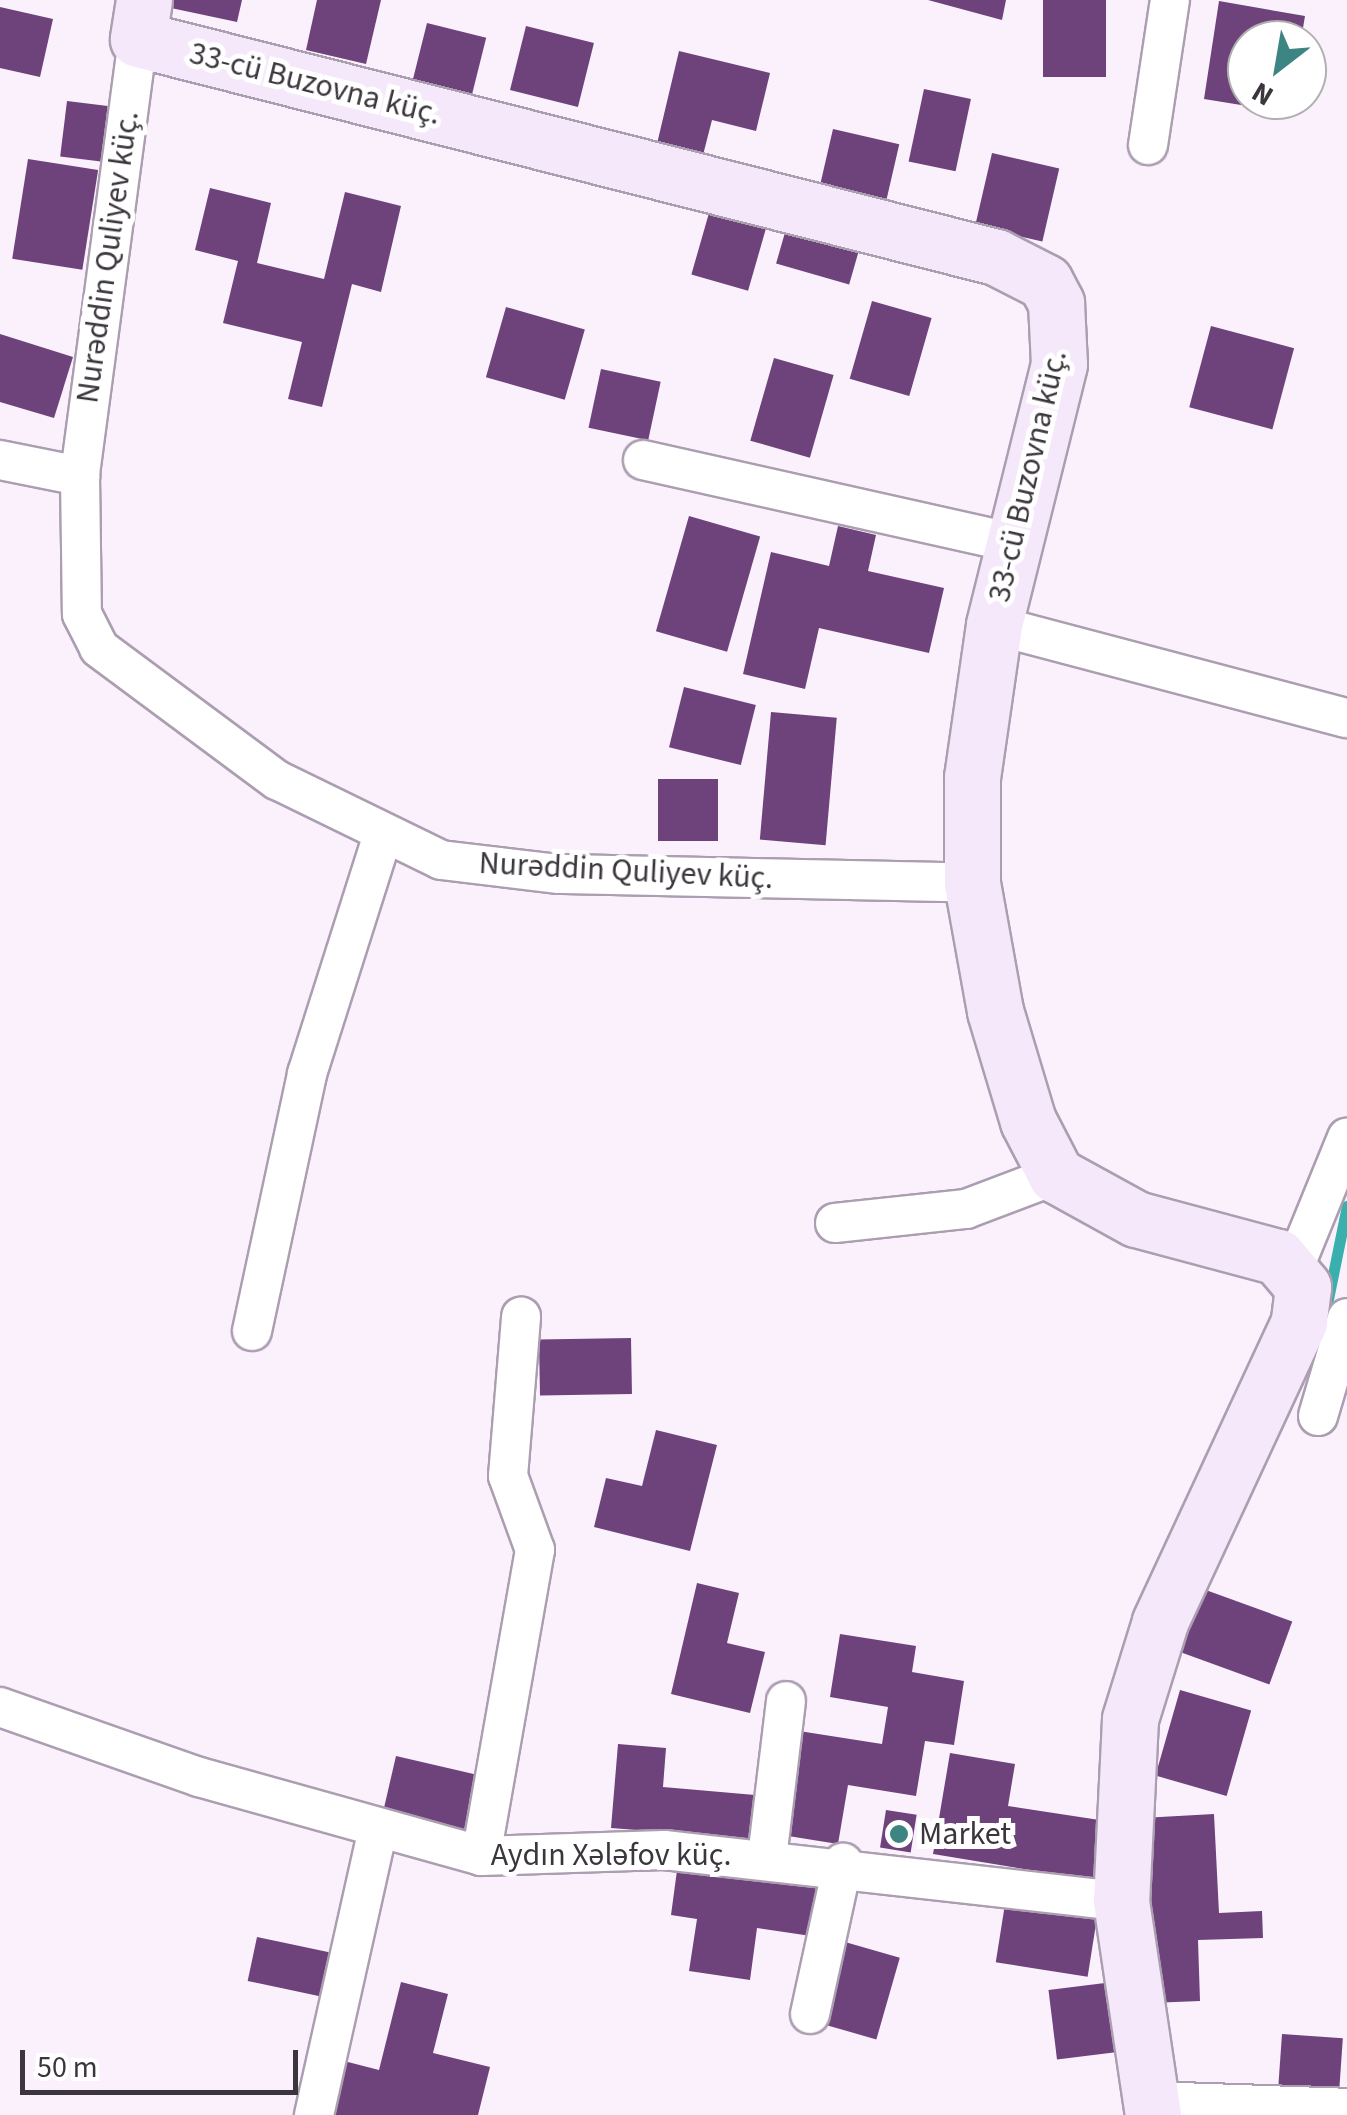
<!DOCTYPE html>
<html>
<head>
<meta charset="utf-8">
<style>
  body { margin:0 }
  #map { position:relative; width:1347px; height:2115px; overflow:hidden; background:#faf1fd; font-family:"Source Sans 3",sans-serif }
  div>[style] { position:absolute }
  .stream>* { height:11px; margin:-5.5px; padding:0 5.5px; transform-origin:5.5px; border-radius:5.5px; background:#39b0ad }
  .building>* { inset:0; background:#6e427b; transform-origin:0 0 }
  .roads { filter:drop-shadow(2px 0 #ac9eb1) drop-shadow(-2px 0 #ac9eb1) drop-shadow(0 2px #ac9eb1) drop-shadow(0 -2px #ac9eb1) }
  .street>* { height:38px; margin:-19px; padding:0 19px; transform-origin:19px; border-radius:19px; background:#fff }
  .secondary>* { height:55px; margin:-27.5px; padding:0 27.5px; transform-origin:27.5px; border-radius:27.5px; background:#f5e8fa }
  .dots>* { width:28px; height:28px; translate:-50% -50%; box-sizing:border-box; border:5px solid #fff; border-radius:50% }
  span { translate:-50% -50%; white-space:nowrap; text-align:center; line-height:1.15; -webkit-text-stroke:10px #fff; paint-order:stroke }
  .street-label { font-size:32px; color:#3b363d }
  .poi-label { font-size:32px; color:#3b363d }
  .left { translate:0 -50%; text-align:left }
  .north { position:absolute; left:1227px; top:20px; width:100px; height:100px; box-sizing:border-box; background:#fff; border:2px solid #b1afb1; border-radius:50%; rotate:211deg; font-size:28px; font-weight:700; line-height:40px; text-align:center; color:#3b363d }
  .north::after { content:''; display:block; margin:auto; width:35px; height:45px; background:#3d8583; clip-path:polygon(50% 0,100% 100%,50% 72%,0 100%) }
  .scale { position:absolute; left:20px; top:2050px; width:278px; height:45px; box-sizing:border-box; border:5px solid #3b363d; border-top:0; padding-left:12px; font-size:30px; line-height:35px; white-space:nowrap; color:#3b363d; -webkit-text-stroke:8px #fff; paint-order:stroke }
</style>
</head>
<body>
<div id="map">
  <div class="stream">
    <i style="left:1328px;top:1299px;width:95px;rotate:-78.5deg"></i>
  </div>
  <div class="building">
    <i style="clip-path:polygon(173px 0,242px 0,237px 22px,171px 8px)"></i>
    <i style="clip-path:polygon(317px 0,381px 0,366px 64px,306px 50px)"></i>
    <i style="clip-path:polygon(928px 0,1006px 0,1002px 20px)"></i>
    <i style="left:1043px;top:0;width:63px;height:77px"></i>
    <i style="clip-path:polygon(1219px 1px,1305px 16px,1301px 40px,1247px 40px,1247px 100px,1292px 100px,1290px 113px,1204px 99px)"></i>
    <i style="clip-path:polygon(0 7px,53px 19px,40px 77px,0 68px)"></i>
    <i style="left:427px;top:23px;width:61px;height:64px;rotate:14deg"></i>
    <i style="left:526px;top:26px;width:70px;height:66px;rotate:14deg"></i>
    <i style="clip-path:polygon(679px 51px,770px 73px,756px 131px,712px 120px,702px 159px,656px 148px)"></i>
    <i style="left:924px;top:89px;width:48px;height:74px;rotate:12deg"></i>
    <i style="left:67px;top:101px;width:41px;height:56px;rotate:7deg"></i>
    <i style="left:833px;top:129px;width:68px;height:63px;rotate:13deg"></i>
    <i style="left:992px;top:153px;width:69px;height:75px;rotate:13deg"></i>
    <i style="left:28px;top:159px;width:71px;height:101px;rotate:9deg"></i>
    <i style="clip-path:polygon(210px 188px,271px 203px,257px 263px,324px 279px,345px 192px,401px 206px,381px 292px,352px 284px,322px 407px,288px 399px,302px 342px,223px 323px,238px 261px,195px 250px)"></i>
    <i style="left:709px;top:213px;width:59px;height:64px;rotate:16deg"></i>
    <i style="left:786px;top:229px;width:76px;height:36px;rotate:16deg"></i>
    <i style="left:872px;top:301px;width:62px;height:81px;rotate:16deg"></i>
    <i style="left:506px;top:307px;width:82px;height:73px;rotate:16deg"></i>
    <i style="left:1211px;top:326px;width:86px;height:84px;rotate:15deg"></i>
    <i style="clip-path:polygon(0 334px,73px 357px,54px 418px,0 402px)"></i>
    <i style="left:774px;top:358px;width:62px;height:86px;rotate:16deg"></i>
    <i style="left:601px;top:369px;width:61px;height:60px;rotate:12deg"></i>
    <i style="left:689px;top:516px;width:74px;height:120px;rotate:16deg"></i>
    <i style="clip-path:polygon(838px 526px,876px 535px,868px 571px,944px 588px,929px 653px,819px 628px,805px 689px,743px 674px,771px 552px,829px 566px)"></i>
    <i style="left:684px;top:687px;width:74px;height:62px;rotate:14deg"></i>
    <i style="left:771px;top:712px;width:66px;height:128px;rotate:5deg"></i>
    <i style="left:658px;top:779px;width:60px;height:62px"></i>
    <i style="left:631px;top:1338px;width:56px;height:92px;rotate:89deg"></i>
    <i style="clip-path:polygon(656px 1430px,717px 1445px,690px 1551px,594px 1527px,606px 1478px,642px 1486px)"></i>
    <i style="clip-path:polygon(697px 1583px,739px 1593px,727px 1643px,765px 1652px,750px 1713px,671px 1694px)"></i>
    <i style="left:1203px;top:1589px;width:95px;height:67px;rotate:20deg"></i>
    <i style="clip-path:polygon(840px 1634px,916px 1646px,912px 1672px,964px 1681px,954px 1745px,925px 1741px,916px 1796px,848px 1785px,838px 1844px,782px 1835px,799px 1731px,882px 1744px,888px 1707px,830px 1697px)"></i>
    <i style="left:1180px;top:1690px;width:74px;height:89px;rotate:16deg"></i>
    <i style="clip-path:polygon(618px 1744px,666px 1748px,663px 1787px,755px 1795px,752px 1839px,611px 1828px)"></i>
    <i style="clip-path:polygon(950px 1753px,1015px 1764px,1008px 1806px,1106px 1821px,1097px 1881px,933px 1854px)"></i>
    <i style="left:396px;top:1756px;width:83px;height:57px;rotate:13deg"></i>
    <i style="left:886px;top:1810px;width:31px;height:38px;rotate:9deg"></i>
    <i style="clip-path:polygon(1214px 1814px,1219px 1913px,1262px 1911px,1263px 1938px,1198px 1940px,1200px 2001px,1150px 2003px,1142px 1818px)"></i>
    <i style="clip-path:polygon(678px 1863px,818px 1884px,811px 1936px,757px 1928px,750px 1980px,689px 1971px,697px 1919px,671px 1915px)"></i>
    <i style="left:1005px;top:1904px;width:93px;height:59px;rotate:9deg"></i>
    <i style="left:257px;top:1937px;width:75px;height:45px;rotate:12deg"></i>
    <i style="left:845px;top:1942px;width:57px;height:85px;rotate:16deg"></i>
    <i style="clip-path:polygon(401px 1982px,448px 1994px,433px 2053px,490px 2067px,478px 2115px,330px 2115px,344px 2061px,379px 2070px)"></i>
    <i style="left:1113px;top:1982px;width:70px;height:65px;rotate:83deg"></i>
    <i style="left:1282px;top:2034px;width:61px;height:54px;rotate:4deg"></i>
  </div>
  <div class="roads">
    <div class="street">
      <i style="left:138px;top:39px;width:441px;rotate:97.6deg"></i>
      <i style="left:80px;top:476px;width:138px;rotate:89.2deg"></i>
      <i style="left:82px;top:614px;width:38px;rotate:63deg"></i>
      <i style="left:99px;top:648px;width:222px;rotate:36.6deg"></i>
      <i style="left:277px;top:780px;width:182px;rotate:26deg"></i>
      <i style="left:441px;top:860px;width:119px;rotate:6.8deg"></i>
      <i style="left:559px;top:874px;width:413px;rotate:1.2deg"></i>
      <i style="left:1148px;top:145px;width:147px;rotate:-81.4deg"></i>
      <i style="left:0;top:460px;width:82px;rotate:11.3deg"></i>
      <i style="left:643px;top:460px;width:381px;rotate:12.6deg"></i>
      <i style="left:994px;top:625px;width:365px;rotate:14.8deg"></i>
      <i style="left:835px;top:1223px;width:132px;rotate:-6.1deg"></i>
      <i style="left:966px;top:1209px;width:96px;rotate:-20.7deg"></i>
      <i style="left:1293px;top:1270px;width:143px;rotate:-67.8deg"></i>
      <i style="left:252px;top:1331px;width:263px;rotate:-77.9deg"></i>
      <i style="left:307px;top:1074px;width:248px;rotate:-72.4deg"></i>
      <i style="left:1318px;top:1416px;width:102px;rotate:-73.5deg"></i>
      <i style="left:0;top:1707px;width:211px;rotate:19.4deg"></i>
      <i style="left:199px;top:1777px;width:293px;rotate:15.6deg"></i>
      <i style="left:481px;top:1856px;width:183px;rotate:-1.9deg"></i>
      <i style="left:664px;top:1850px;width:460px;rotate:6.4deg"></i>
      <i style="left:481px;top:1856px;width:311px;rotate:-80deg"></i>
      <i style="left:535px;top:1550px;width:79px;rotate:-110deg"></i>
      <i style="left:508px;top:1476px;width:160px;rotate:-85.3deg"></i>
      <i style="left:767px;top:1858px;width:158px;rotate:-83.1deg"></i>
      <i style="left:810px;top:2014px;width:155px;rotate:-77.7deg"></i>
      <i style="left:1151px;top:2101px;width:196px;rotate:2deg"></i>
      <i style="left:314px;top:2115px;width:294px;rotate:-77.4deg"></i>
    </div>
    <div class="secondary">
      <i style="left:144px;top:0;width:39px;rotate:99deg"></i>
      <i style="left:138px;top:39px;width:885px;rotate:14.26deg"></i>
      <i style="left:996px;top:257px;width:55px;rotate:27deg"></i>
      <i style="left:1045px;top:282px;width:24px;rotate:62deg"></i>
      <i style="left:1056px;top:303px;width:61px;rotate:87.2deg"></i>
      <i style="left:1059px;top:364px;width:269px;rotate:104deg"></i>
      <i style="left:994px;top:625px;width:154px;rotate:98.2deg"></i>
      <i style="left:972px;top:777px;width:106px;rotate:90deg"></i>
      <i style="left:972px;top:883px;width:130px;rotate:79.8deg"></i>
      <i style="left:995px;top:1011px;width:115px;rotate:73.3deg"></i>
      <i style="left:1028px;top:1121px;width:61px;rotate:62.6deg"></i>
      <i style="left:1056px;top:1175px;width:91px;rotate:28.8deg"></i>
      <i style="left:1136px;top:1219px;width:147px;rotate:15deg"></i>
      <i style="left:1278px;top:1257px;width:39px;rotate:50deg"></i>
      <i style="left:1303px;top:1287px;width:35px;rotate:97deg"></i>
      <i style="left:1299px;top:1322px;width:331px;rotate:114.9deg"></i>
      <i style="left:1160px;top:1622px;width:102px;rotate:107.2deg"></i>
      <i style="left:1130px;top:1719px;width:182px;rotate:92.8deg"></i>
      <i style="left:1121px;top:1901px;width:216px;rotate:81.5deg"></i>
    </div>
  </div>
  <div class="dots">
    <i style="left:899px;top:1834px;background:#3d8583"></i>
  </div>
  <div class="street-label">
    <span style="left:315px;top:84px;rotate:14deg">33-cü Buzovna küç.</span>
    <span style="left:108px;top:257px;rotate:-82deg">Nurəddin Quliyev küç.</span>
    <span style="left:1028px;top:476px;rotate:-77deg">33-cü Buzovna küç.</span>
    <span style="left:626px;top:871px;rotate:3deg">Nurəddin Quliyev küç.</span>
    <span style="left:611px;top:1855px">Aydın Xələfov küç.</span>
  </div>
  <div class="poi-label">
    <span class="left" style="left:919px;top:1834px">Market</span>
  </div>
  <div class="north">N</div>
  <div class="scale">50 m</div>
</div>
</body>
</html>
